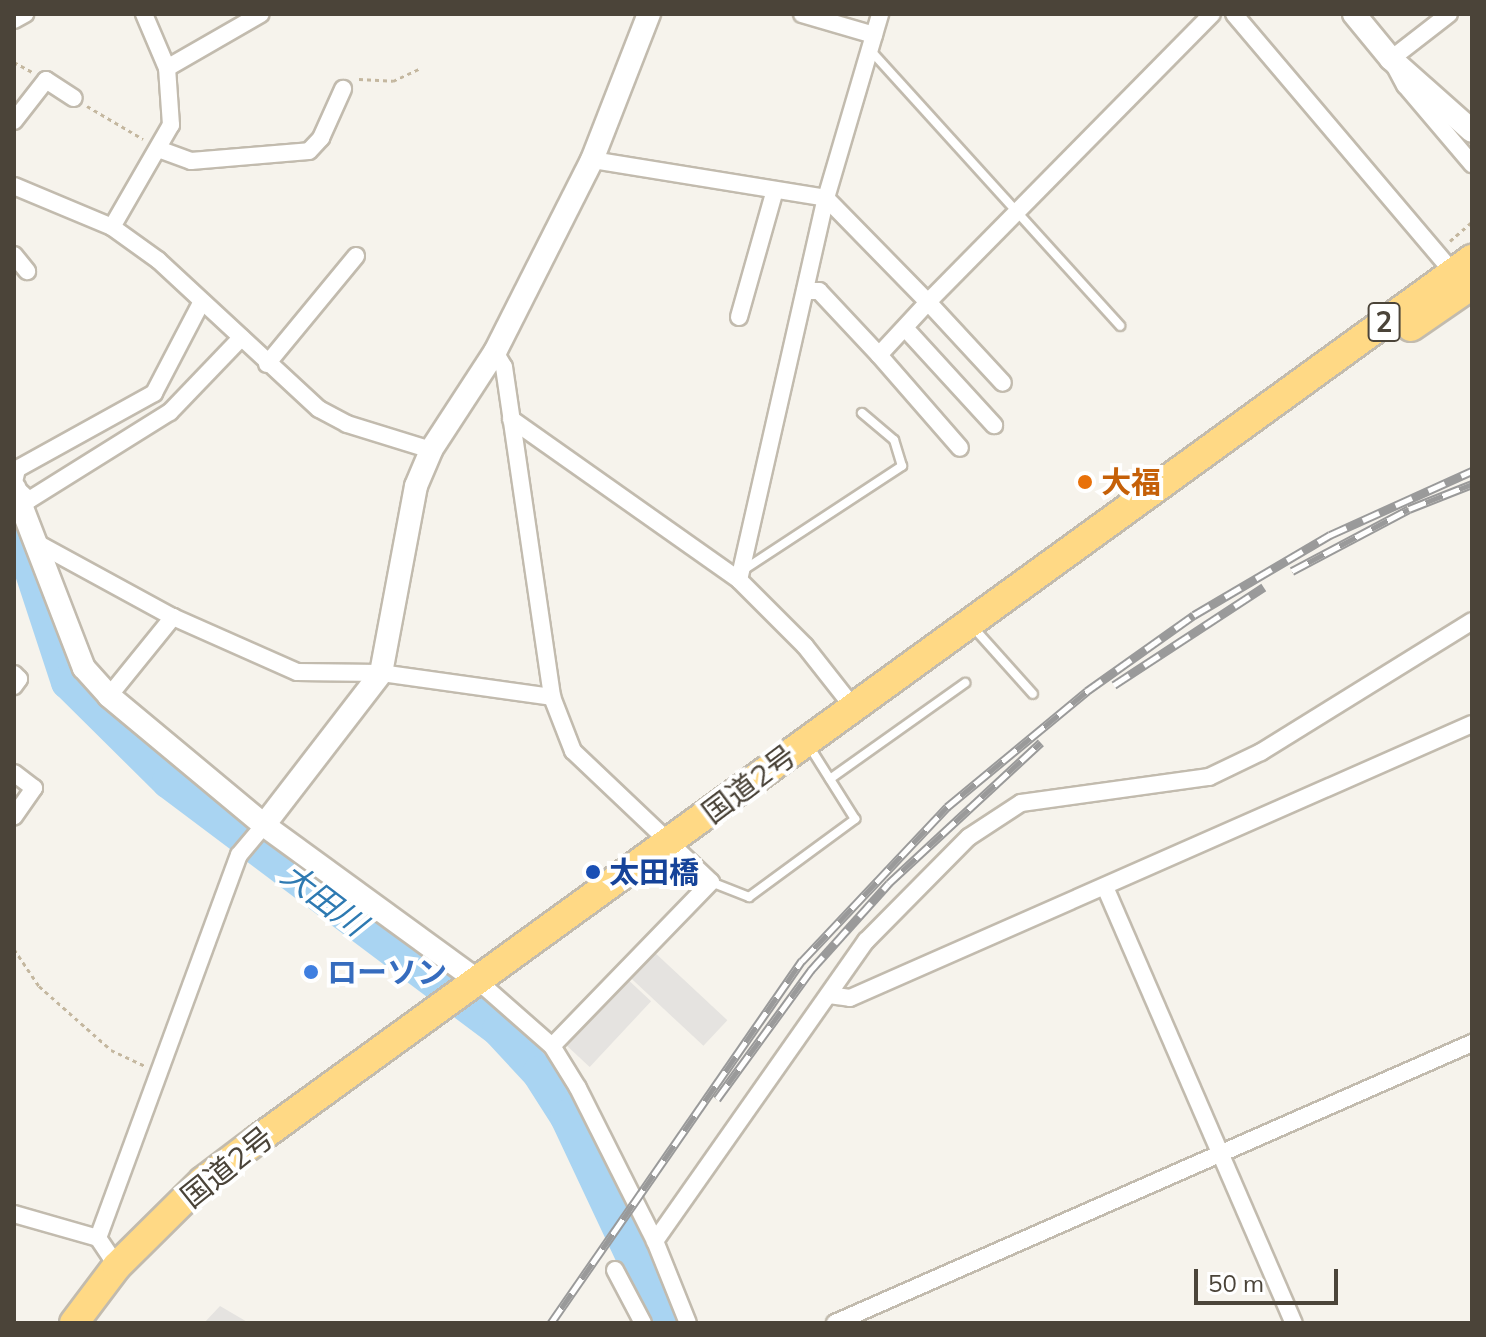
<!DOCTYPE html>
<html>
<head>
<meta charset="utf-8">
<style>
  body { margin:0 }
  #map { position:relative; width:1486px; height:1337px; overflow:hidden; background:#f6f3ec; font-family:Mulish,"Noto Sans JP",sans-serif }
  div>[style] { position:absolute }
  .parking>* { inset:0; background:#e5e3e0; transform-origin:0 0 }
  .river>* { height:34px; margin:-17px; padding:0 17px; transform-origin:17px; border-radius:17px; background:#a9d4f2 }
  .path>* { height:3px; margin-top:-1.5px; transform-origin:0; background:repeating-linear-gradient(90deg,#c4b79f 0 4px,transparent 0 8px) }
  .roads { filter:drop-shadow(2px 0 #c2bbae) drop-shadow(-2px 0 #c2bbae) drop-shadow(0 2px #c2bbae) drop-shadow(0 -2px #c2bbae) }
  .service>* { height:8px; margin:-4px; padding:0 4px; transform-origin:4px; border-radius:4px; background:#fff }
  .minor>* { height:16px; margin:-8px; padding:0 8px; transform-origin:8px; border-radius:8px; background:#fff }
  .tertiary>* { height:22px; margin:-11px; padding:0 11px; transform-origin:11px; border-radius:11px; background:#fff }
  .trunk>* { height:28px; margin:-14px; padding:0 14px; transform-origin:14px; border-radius:14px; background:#ffd985 }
  .rail>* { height:9px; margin-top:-4.5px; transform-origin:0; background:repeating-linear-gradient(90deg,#fff 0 18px,#9a9a9a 0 36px); box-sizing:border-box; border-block:2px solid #9a9a9a }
  .dots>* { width:22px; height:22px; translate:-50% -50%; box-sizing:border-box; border:4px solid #fff; border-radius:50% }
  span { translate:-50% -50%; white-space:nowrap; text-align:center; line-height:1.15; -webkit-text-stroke:8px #fff; paint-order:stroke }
  .shield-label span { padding:2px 6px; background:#fff; border:2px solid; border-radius:6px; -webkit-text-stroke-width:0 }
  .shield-label { font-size:28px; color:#4b4439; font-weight:700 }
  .food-label { font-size:30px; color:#c56008; font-weight:700 }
  .left { translate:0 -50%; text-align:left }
  .street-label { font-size:30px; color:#4b4439 }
  .transit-label { font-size:30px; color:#164399; font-weight:700 }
  .shop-label { font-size:30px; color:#366cbe; font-weight:700 }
  .water-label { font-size:32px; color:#2e7ab2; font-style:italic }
  .frame { position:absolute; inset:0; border:16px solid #4b4439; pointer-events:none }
  .scale { position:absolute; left:1194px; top:1269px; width:144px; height:36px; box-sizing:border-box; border:4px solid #4b4439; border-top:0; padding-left:10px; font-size:24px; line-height:28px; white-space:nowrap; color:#4b4439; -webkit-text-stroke:6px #fff; paint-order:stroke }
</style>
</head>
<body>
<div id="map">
  <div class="parking">
    <i style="left:652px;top:950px;width:103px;height:35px;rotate:43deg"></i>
    <i style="left:624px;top:976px;width:37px;height:90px;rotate:43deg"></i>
    <i style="clip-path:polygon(220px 1306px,249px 1323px,204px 1323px)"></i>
  </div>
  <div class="river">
    <i style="left:14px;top:518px;width:173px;rotate:71.8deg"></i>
    <i style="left:68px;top:682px;width:142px;rotate:44.7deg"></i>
    <i style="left:169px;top:782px;width:413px;rotate:36.9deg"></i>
    <i style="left:499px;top:1030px;width:59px;rotate:47.1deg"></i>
    <i style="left:539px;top:1073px;width:52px;rotate:57.5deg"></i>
    <i style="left:567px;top:1117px;width:228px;rotate:64.8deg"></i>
  </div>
  <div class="path">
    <i style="left:14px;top:62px;width:21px;rotate:29deg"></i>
    <i style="left:359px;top:79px;width:34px;rotate:3deg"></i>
    <i style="left:393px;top:81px;width:29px;rotate:-25deg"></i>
    <i style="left:87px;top:106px;width:65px;rotate:30.5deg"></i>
    <i style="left:1450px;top:241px;width:29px;rotate:-41deg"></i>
    <i style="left:14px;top:949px;width:45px;rotate:56deg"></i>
    <i style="left:39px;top:986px;width:96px;rotate:41.6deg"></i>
    <i style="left:111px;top:1050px;width:38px;rotate:25deg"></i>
  </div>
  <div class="roads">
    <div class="service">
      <i style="left:871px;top:51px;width:371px;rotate:47.8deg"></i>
      <i style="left:745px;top:569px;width:188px;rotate:-33.3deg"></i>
      <i style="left:902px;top:466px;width:27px;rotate:-107deg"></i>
      <i style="left:894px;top:440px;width:42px;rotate:-139.8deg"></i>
      <i style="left:972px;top:626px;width:91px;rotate:48.1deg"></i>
      <i style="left:830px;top:779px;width:166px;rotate:-35.4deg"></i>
      <i style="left:711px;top:882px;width:41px;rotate:21.5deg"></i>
      <i style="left:749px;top:897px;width:132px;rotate:-36.3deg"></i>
      <i style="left:855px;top:819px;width:86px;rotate:-122.2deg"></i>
    </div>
    <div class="minor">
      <i style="left:802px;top:14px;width:75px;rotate:16.3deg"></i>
      <i style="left:1234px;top:14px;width:340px;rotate:49.7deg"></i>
      <i style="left:1449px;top:14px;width:73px;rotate:142.2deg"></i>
      <i style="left:1391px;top:59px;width:30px;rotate:62deg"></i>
      <i style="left:1405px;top:85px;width:104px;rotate:49.7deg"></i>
      <i style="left:14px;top:20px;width:13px;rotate:-29deg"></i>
      <i style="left:167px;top:68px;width:108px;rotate:-29.9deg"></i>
      <i style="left:14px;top:121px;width:52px;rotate:-52deg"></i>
      <i style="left:46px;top:80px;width:33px;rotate:33deg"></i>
      <i style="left:161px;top:150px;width:32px;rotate:20deg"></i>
      <i style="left:191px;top:161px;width:118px;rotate:-4.8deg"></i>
      <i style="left:309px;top:151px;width:18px;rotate:-47deg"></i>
      <i style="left:321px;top:138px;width:54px;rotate:-65.8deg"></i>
      <i style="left:592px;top:160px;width:237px;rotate:9.2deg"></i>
      <i style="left:826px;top:198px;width:146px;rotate:45.6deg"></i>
      <i style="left:928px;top:302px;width:404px;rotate:-45.4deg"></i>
      <i style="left:14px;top:186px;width:106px;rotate:22.7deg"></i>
      <i style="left:112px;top:227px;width:57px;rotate:35.7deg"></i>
      <i style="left:158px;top:260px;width:219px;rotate:42.8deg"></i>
      <i style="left:319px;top:409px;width:32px;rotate:28deg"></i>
      <i style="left:347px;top:424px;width:88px;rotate:17.2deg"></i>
      <i style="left:112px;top:227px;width:118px;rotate:-60deg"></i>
      <i style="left:171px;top:125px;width:57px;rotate:-94deg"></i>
      <i style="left:167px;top:68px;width:59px;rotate:-113.1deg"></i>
      <i style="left:14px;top:255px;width:21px;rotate:51deg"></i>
      <i style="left:805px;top:291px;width:14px"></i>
      <i style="left:819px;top:291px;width:88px;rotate:46.8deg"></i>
      <i style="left:879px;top:355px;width:72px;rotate:-47.2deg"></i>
      <i style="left:928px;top:302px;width:110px;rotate:47.2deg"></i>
      <i style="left:739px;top:317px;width:132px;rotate:-74.2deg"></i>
      <i style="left:905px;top:328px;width:132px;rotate:47.5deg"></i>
      <i style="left:495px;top:352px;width:17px;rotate:59deg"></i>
      <i style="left:504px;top:367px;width:333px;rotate:81.7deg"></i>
      <i style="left:552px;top:697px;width:58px;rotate:68.7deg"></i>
      <i style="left:573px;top:751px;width:190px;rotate:43.5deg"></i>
      <i style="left:711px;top:882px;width:228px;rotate:134.1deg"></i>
      <i style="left:879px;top:355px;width:123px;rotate:48.9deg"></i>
      <i style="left:267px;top:364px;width:140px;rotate:-50.5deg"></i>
      <i style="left:511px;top:419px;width:279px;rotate:35.2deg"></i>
      <i style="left:739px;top:580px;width:93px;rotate:45deg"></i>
      <i style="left:805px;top:646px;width:78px;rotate:51.8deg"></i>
      <i style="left:14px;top:482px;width:13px;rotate:-77deg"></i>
      <i style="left:17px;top:469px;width:157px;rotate:-29deg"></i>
      <i style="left:154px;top:393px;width:102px;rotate:-62.4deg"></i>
      <i style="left:15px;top:487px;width:19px;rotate:43deg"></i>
      <i style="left:29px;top:500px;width:166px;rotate:-32deg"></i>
      <i style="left:170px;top:412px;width:103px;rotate:-46.2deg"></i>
      <i style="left:37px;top:543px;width:155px;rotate:28.6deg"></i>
      <i style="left:173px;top:617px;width:136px;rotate:23.9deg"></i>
      <i style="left:297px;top:672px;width:84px;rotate:0.7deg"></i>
      <i style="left:381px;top:673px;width:173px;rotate:8deg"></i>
      <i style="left:739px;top:580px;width:392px;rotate:-77.2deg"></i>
      <i style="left:826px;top:198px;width:192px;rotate:-73.6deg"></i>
      <i style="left:14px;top:674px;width:7px;rotate:45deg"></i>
      <i style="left:19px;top:679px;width:9px;rotate:126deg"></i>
      <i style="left:109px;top:696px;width:102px;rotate:-51deg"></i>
      <i style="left:14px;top:773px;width:25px;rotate:37deg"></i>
      <i style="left:34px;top:788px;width:35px;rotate:125deg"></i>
      <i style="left:1105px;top:887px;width:475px;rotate:66.6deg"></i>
      <i style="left:478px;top:981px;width:98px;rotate:41.3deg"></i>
      <i style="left:552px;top:1046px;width:49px;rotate:58.2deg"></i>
      <i style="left:578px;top:1088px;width:171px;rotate:63.3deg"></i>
      <i style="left:655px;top:1241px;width:88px;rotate:68.1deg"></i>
      <i style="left:829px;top:995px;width:21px;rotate:8deg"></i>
      <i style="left:850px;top:998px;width:680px;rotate:-23.77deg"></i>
      <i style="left:14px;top:1214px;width:87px;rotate:15.9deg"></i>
      <i style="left:98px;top:1238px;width:34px;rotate:56deg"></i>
      <i style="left:98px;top:1238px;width:408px;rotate:-69.8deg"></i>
      <i style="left:239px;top:855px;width:39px;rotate:-50deg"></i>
      <i style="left:655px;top:1241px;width:367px;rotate:-54.9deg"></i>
      <i style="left:866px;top:941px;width:146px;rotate:-45.3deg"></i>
      <i style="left:969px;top:837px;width:62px;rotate:-33.2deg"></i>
      <i style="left:1021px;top:803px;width:190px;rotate:-7.9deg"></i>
      <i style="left:1209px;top:777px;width:58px;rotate:-25.7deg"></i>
      <i style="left:1261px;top:752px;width:248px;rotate:-31.8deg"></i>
      <i style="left:615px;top:1270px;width:60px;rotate:62.2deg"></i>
      <i style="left:835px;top:1323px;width:696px;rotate:-23.73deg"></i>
    </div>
    <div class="tertiary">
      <i style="left:1354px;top:14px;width:58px;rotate:50.6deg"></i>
      <i style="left:1391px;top:59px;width:108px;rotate:41.6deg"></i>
      <i style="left:14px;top:487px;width:194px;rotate:68.9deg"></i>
      <i style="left:84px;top:668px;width:38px;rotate:48deg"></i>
      <i style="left:109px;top:696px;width:202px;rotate:39.8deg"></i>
      <i style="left:264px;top:825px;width:265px;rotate:36.1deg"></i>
      <i style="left:264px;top:825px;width:192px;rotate:-52.4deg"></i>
      <i style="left:381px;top:673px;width:190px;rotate:-79.4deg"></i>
      <i style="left:416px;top:486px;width:39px;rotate:-67deg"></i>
      <i style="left:431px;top:450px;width:117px;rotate:-56.9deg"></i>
      <i style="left:495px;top:352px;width:215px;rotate:-63.2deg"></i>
      <i style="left:592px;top:160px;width:157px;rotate:-68.7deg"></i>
    </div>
    <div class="trunk">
      <i style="left:1411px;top:327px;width:74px;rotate:-34.5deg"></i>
      <i style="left:74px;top:1323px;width:71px;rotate:-53deg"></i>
      <i style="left:117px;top:1266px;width:121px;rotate:-44.7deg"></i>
      <i style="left:203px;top:1181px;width:68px;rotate:-37.2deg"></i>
      <i style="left:257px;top:1140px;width:1501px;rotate:-35.95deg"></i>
    </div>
  </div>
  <div class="rail">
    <i style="left:1292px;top:571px;width:132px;rotate:-27.9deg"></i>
    <i style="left:1409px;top:509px;width:68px;rotate:-21.6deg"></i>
    <i style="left:1114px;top:685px;width:179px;rotate:-33.2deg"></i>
    <i style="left:717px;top:1099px;width:160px;rotate:-53.9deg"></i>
    <i style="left:811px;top:970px;width:117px;rotate:-48.1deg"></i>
    <i style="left:889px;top:883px;width:207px;rotate:-42.8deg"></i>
    <i style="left:551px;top:1323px;width:441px;rotate:-55.3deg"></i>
    <i style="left:802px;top:961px;width:212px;rotate:-46.7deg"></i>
    <i style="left:947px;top:807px;width:182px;rotate:-39.6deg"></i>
    <i style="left:1087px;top:691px;width:131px;rotate:-35.4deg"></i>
    <i style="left:1194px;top:615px;width:158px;rotate:-30.5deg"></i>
    <i style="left:1330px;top:535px;width:156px;rotate:-24.3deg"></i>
  </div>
  <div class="dots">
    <i style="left:1085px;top:482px;background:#e8710a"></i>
    <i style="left:593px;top:872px;background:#1a4fb4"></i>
    <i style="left:311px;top:972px;background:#3f7fe0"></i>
  </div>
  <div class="shield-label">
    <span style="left:1384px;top:322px">2</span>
  </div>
  <div class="food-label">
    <span class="left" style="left:1101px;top:482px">大福</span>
  </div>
  <div class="street-label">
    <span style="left:749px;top:784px;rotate:-37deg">国道2号</span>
    <span style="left:227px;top:1167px;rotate:-39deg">国道2号</span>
  </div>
  <div class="transit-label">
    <span class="left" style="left:609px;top:872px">太田橋</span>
  </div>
  <div class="shop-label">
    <span class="left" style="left:327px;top:972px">ローソン</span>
  </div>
  <div class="water-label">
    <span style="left:324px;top:899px;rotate:37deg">大田川</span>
  </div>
  <div class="frame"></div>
  <div class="scale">50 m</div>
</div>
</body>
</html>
